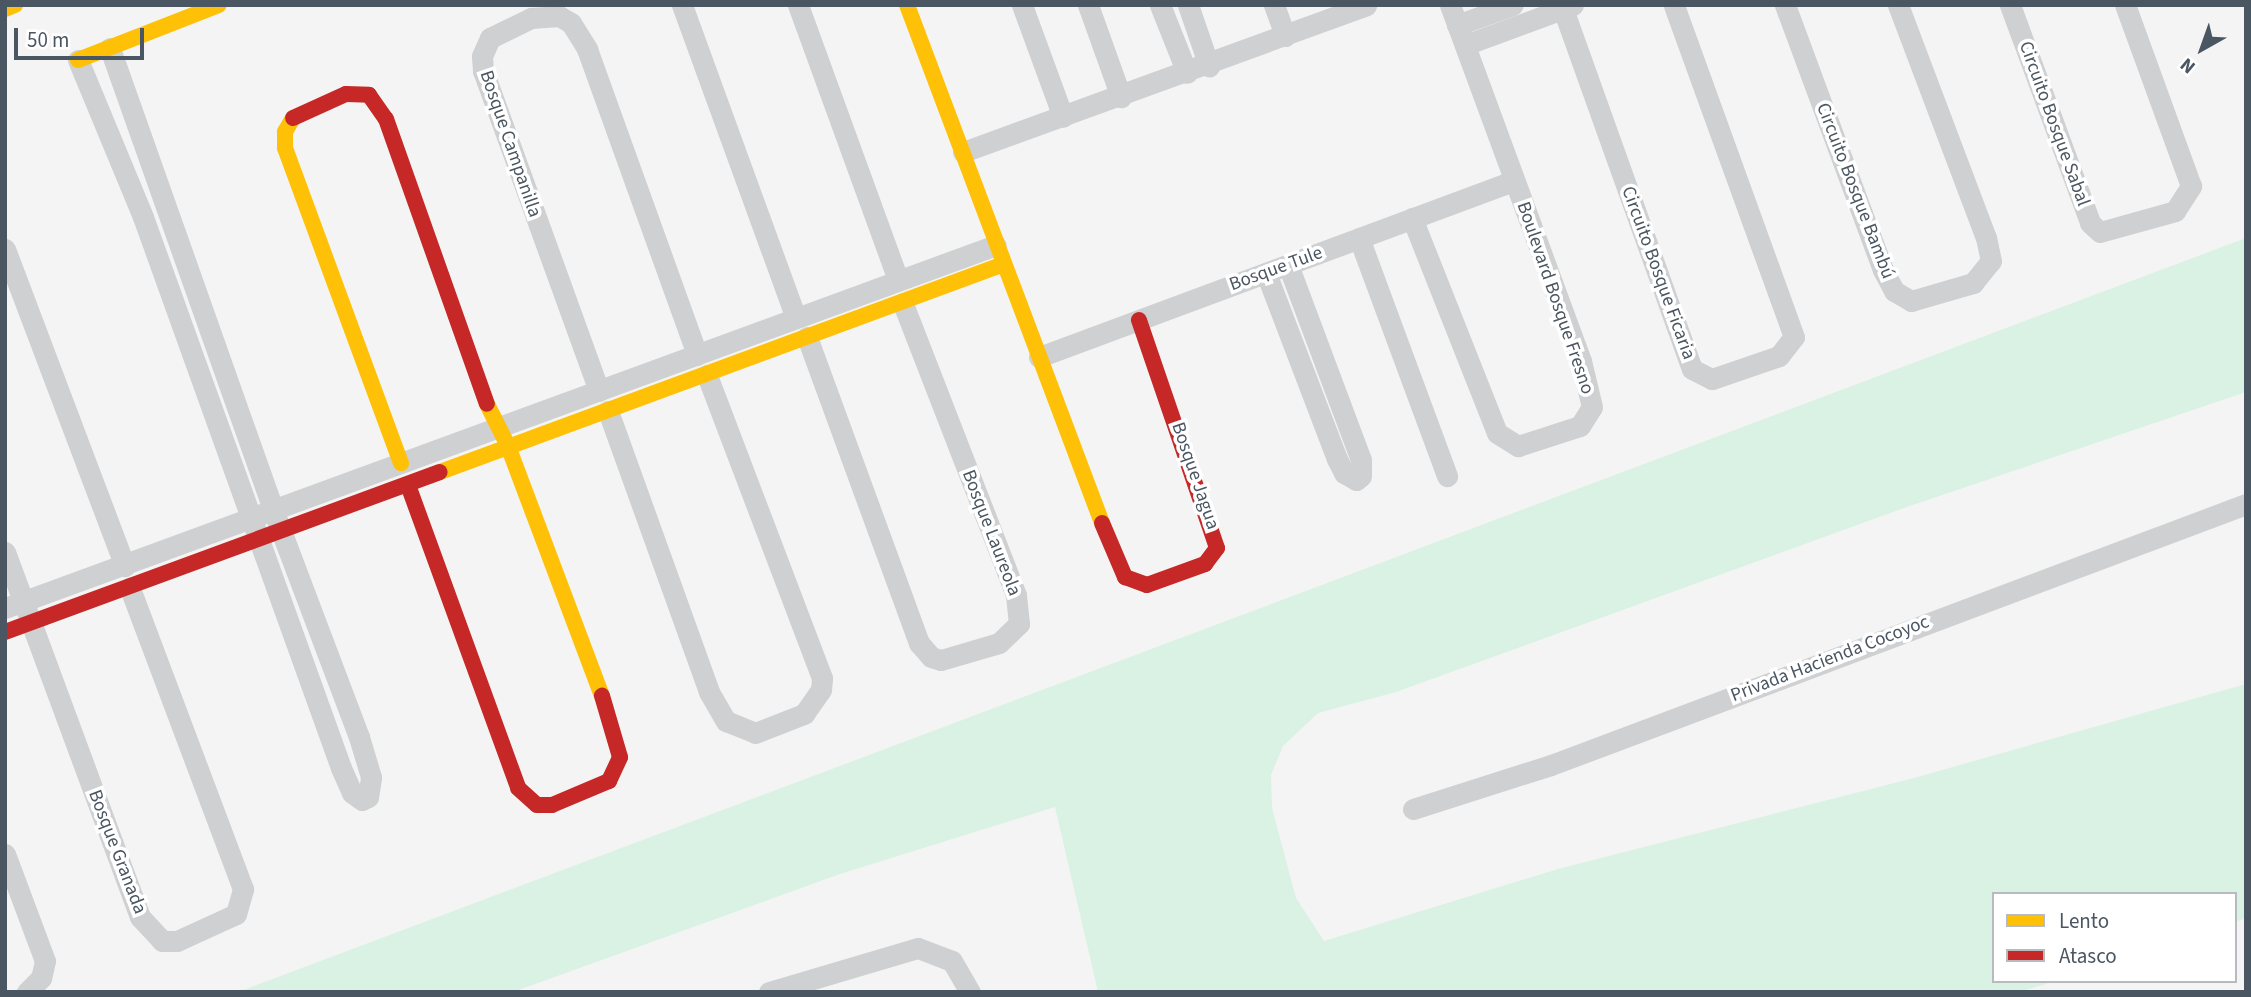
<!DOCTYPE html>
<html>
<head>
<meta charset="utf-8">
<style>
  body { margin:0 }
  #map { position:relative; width:2251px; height:997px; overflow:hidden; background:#f4f4f4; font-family:"Source Sans 3",sans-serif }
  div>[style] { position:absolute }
  .green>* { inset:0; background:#d9f2e3 }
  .street>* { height:21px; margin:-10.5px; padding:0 10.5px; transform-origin:10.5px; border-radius:10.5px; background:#ced0d2 }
  .slow>* { height:16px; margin:-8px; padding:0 8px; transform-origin:8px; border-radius:8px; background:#ffc107 }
  .jam>* { height:16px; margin:-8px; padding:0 8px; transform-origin:8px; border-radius:8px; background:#c62828 }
  span { translate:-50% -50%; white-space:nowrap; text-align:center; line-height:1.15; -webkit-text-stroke:7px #fff; paint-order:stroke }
  .street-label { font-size:19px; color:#4a5661 }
  .frame { position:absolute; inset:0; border:7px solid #4a5661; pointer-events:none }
  .legend { position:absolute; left:1992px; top:892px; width:245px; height:91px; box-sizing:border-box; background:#fff; border:2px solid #b7bbc0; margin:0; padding:9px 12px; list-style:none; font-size:21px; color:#4a5661 }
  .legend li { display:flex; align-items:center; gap:14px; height:35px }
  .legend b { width:35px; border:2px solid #b7bbc0 }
  .north { position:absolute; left:2167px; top:14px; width:70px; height:70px; -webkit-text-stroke:5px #fff; paint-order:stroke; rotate:220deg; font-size:19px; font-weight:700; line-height:28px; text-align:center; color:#4a5661 }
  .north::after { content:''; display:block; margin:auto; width:24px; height:32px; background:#4a5661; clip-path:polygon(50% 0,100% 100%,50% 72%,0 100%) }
  .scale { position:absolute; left:14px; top:28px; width:130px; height:32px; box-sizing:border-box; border:4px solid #4a5661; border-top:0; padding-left:9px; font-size:21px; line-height:24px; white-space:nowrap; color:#4a5661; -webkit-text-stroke:5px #fff; paint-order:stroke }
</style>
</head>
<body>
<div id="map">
  <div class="green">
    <i style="clip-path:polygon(2246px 238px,2246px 392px,1904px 508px,1396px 692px,1318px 713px,1283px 746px,1271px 775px,1272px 808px,1296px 898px,1324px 941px,1558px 869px,1914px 778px,2246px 684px,2246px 918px,2235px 922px,2235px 894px,1994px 894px,1994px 981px,2055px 981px,2020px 992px,1098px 992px,1055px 807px,840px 874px,513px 992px,238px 992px)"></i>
  </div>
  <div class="street">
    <i style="left:682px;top:5px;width:333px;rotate:70deg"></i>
    <i style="left:798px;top:5px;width:293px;rotate:70deg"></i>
    <i style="left:1022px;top:5px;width:119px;rotate:69.9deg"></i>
    <i style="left:1088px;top:5px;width:98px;rotate:70.3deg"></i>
    <i style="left:1160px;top:5px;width:73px;rotate:68.3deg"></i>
    <i style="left:1188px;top:5px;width:65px;rotate:71deg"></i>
    <i style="left:1274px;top:5px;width:33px;rotate:70deg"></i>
    <i style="left:1785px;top:5px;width:283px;rotate:69.7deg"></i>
    <i style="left:1883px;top:270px;width:24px;rotate:62deg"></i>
    <i style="left:1894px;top:291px;width:20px;rotate:30deg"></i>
    <i style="left:1911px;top:301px;width:65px;rotate:-16.2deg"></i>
    <i style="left:1973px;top:283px;width:28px;rotate:-51deg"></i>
    <i style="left:1991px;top:261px;width:24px;rotate:-102deg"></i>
    <i style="left:1986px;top:238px;width:249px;rotate:-110.7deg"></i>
    <i style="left:2010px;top:5px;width:232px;rotate:69.8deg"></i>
    <i style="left:2090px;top:223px;width:13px;rotate:42deg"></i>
    <i style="left:2100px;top:232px;width:78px;rotate:-15.6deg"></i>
    <i style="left:2175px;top:211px;width:30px;rotate:-57deg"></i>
    <i style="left:2191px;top:186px;width:193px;rotate:-110deg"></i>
    <i style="left:1563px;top:9px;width:382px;rotate:70.3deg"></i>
    <i style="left:1692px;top:369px;width:22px;rotate:27deg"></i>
    <i style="left:1712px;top:379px;width:71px;rotate:-18.9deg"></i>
    <i style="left:1779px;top:356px;width:24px;rotate:-52deg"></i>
    <i style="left:1794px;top:337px;width:353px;rotate:-109.9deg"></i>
    <i style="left:1457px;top:25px;width:59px;rotate:-19.7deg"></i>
    <i style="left:1465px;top:45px;width:115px;rotate:-20.3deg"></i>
    <i style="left:78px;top:60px;width:170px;rotate:67.5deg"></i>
    <i style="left:143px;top:217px;width:585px;rotate:70.23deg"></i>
    <i style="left:341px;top:768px;width:27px;rotate:66deg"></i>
    <i style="left:352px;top:793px;width:12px;rotate:35deg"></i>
    <i style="left:362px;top:800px;width:7px;rotate:-27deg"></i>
    <i style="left:368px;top:797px;width:20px;rotate:-81deg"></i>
    <i style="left:371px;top:777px;width:42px;rotate:-106.7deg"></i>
    <i style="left:359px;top:737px;width:244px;rotate:-110.7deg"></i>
    <i style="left:273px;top:509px;width:489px;rotate:-109.5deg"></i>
    <i style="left:963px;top:152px;width:429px;rotate:-20deg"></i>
    <i style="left:1412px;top:218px;width:231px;rotate:68.4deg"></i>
    <i style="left:1497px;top:433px;width:25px;rotate:32deg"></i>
    <i style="left:1518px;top:446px;width:65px;rotate:-17.9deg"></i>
    <i style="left:1580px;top:426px;width:22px;rotate:-58deg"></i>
    <i style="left:1592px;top:407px;width:47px;rotate:-103.4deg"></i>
    <i style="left:1581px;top:361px;width:379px;rotate:-110.2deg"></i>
    <i style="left:1359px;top:238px;width:254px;rotate:69.7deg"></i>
    <i style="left:5px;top:249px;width:339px;rotate:69.3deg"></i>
    <i style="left:1266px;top:273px;width:199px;rotate:69.1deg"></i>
    <i style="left:1337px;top:459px;width:16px;rotate:63deg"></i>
    <i style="left:1344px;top:473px;width:14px;rotate:30deg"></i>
    <i style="left:1356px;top:480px;width:6px;rotate:-39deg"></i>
    <i style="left:1361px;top:476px;width:16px;rotate:-90deg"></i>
    <i style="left:1361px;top:460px;width:208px;rotate:-110.5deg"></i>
    <i style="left:807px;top:337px;width:326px;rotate:69.9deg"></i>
    <i style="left:919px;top:643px;width:18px;rotate:49deg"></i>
    <i style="left:931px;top:657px;width:10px;rotate:17deg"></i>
    <i style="left:941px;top:660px;width:60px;rotate:-16.3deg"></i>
    <i style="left:999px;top:643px;width:28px;rotate:-44deg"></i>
    <i style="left:1019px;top:624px;width:29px;rotate:-96deg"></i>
    <i style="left:1016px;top:595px;width:313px;rotate:-111.2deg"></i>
    <i style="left:1039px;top:357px;width:506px;rotate:-20.37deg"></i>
    <i style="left:599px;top:391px;width:340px;rotate:-109.9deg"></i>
    <i style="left:483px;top:71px;width:15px;rotate:-94deg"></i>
    <i style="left:482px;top:56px;width:20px;rotate:-66deg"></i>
    <i style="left:490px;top:38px;width:46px;rotate:-26deg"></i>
    <i style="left:531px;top:18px;width:28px;rotate:-4deg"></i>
    <i style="left:559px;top:16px;width:14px;rotate:30deg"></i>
    <i style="left:571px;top:23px;width:31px;rotate:58deg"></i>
    <i style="left:587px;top:49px;width:325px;rotate:70.2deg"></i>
    <i style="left:608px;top:411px;width:299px;rotate:70.2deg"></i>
    <i style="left:709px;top:692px;width:34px;rotate:60deg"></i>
    <i style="left:726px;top:721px;width:31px;rotate:22deg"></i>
    <i style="left:755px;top:733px;width:53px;rotate:-21.2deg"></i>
    <i style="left:804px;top:714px;width:29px;rotate:-55deg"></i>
    <i style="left:821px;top:690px;width:12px;rotate:-85deg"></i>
    <i style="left:822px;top:678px;width:324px;rotate:-110.8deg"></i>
    <i style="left:5px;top:552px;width:389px;rotate:69.7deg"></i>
    <i style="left:140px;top:917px;width:33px;rotate:47deg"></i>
    <i style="left:162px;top:941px;width:15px"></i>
    <i style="left:177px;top:941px;width:65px;rotate:-24.6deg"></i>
    <i style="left:236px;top:914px;width:26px;rotate:-74deg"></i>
    <i style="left:243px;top:889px;width:322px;rotate:-110.6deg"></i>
    <i style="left:5px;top:608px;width:1055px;rotate:-20.12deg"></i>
    <i style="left:1413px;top:809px;width:145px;rotate:-17.7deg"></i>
    <i style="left:1551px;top:765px;width:742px;rotate:-20.58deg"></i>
    <i style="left:5px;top:854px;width:114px;rotate:69.5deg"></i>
    <i style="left:45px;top:961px;width:17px;rotate:103deg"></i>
    <i style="left:41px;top:978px;width:20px;rotate:135deg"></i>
    <i style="left:769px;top:992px;width:155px;rotate:-16.5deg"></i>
    <i style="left:918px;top:948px;width:36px;rotate:21deg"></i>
    <i style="left:952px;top:961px;width:36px;rotate:60deg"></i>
  </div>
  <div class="slow">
    <i style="left:907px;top:5px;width:553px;rotate:69.37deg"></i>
    <i style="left:5px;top:9px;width:11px;rotate:-22deg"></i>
    <i style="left:78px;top:60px;width:151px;rotate:-21.3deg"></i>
    <i style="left:293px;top:118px;width:16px;rotate:120deg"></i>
    <i style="left:285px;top:132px;width:16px;rotate:90deg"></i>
    <i style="left:285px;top:148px;width:336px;rotate:69.8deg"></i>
    <i style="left:487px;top:404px;width:47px;rotate:63.4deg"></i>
    <i style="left:508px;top:446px;width:267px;rotate:69.4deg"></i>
    <i style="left:440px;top:472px;width:601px;rotate:-20.24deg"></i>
  </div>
  <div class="jam">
    <i style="left:293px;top:118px;width:58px;rotate:-24.4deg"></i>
    <i style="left:346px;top:94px;width:23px;rotate:2deg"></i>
    <i style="left:369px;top:95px;width:29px;rotate:55deg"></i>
    <i style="left:386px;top:119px;width:302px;rotate:70.5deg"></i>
    <i style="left:408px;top:485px;width:322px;rotate:70deg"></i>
    <i style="left:518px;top:788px;width:25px;rotate:42deg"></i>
    <i style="left:537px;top:805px;width:15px"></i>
    <i style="left:552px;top:805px;width:62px;rotate:-22.8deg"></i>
    <i style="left:609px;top:781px;width:26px;rotate:-65deg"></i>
    <i style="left:620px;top:757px;width:64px;rotate:-106.4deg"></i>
    <i style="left:1102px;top:523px;width:59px;rotate:66.9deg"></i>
    <i style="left:1125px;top:577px;width:23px;rotate:20deg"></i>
    <i style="left:1147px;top:585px;width:62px;rotate:-19.9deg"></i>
    <i style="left:1205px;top:564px;width:20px;rotate:-53deg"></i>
    <i style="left:1217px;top:548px;width:241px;rotate:-108.9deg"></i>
    <i style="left:5px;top:632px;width:463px;rotate:-20.2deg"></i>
  </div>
  <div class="street-label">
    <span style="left:2054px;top:124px;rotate:70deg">Circuito Bosque Sabal</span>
    <span style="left:510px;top:144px;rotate:71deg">Bosque Campanilla</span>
    <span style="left:1855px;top:191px;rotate:69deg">Circuito Bosque Bambú</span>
    <span style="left:1276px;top:269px;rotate:-20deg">Bosque Tule</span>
    <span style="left:1658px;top:273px;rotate:70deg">Circuito Bosque Ficaria</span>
    <span style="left:1555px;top:298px;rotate:71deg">Boulevard Bosque Fresno</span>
    <span style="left:1195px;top:476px;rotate:71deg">Bosque Jagua</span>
    <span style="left:991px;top:533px;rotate:69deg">Bosque Laureola</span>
    <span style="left:1830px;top:659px;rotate:-21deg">Privada Hacienda Cocoyoc</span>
    <span style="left:117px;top:852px;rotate:69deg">Bosque Granada</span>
  </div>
  <div class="frame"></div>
  <ul class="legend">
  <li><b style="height:9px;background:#ffc107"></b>Lento</li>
  <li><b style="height:9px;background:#c62828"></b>Atasco</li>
  </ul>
  <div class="north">N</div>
  <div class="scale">50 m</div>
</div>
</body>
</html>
